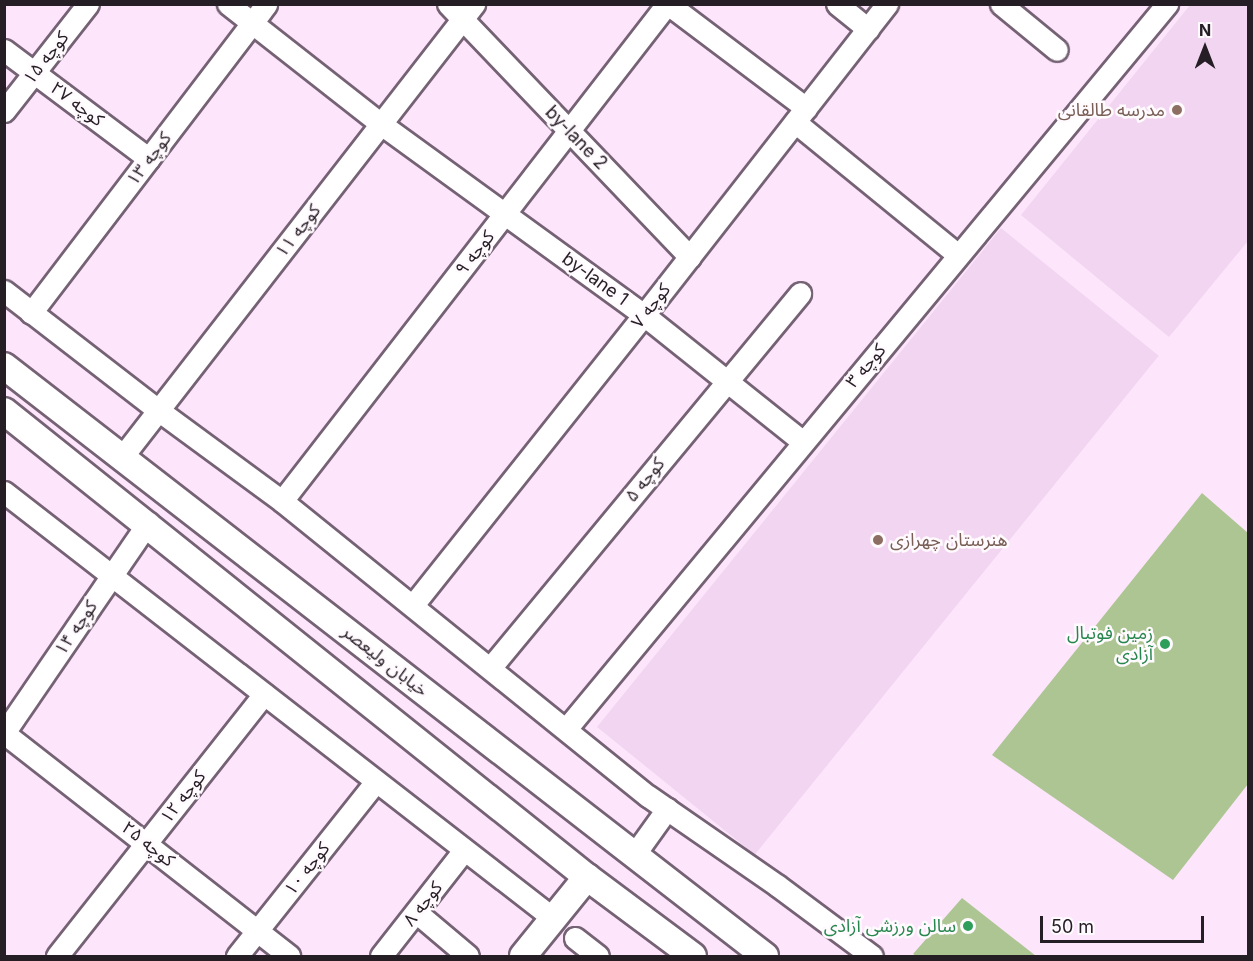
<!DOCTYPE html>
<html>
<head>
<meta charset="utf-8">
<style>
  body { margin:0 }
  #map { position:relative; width:1253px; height:961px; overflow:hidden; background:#fde6fc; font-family:Inter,"Noto Sans Arabic",sans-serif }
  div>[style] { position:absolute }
  .built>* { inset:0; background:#f2d6f1; transform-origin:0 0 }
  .green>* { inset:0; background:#acc592 }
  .roads { filter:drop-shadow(2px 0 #756274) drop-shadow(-2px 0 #756274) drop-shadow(0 2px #756274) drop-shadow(0 -2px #756274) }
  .minor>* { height:21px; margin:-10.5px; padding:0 10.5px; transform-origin:10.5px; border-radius:10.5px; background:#fff }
  .tertiary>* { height:26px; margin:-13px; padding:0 13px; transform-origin:13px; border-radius:13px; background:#fff }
  .dots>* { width:16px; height:16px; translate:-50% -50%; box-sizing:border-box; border:3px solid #fffafe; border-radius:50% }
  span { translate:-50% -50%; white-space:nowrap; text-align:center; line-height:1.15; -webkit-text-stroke:5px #fffafe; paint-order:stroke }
  .street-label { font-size:18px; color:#261e25 }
  .education-label { font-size:18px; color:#785e54 }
  .right { translate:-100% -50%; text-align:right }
  .left { translate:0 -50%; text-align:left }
  .leisure-label { font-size:18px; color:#27864d }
  .frame { position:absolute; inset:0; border:6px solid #261e25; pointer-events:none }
  .north { position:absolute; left:1175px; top:18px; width:60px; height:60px; -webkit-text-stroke:4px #fffafe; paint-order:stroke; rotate:0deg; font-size:16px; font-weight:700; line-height:24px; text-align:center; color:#261e25 }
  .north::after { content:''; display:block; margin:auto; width:21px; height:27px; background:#261e25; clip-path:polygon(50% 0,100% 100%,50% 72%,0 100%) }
  .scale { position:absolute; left:1040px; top:916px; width:164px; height:27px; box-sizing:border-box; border:3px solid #261e25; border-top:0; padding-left:8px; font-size:18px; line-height:21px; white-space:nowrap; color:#261e25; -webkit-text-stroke:4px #fffafe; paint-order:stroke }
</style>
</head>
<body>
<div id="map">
  <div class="built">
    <i style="clip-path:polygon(1190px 5px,1248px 5px,1248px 241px,1169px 337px,1021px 215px)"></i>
    <i style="left:1001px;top:228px;width:203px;height:642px;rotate:39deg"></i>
  </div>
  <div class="green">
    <i style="clip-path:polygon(1202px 493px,1248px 533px,1248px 784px,1173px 880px,992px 755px)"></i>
    <i style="clip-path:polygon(962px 898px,1036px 956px,916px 956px,913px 954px)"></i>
  </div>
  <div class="roads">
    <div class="minor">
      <i style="left:228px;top:4px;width:194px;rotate:38.1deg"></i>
      <i style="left:381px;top:124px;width:325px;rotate:36deg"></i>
      <i style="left:644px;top:315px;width:203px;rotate:38.6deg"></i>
      <i style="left:448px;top:4px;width:350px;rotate:46.3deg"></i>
      <i style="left:668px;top:4px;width:173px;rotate:37deg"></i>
      <i style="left:837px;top:4px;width:40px;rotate:39deg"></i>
      <i style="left:1001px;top:4px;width:72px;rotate:39.4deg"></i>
      <i style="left:4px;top:50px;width:181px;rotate:36.9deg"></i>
      <i style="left:4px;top:111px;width:136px;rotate:-51.9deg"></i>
      <i style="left:795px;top:122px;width:210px;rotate:39.2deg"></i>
      <i style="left:4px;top:291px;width:195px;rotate:37.7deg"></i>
      <i style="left:158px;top:410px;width:154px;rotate:36.3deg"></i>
      <i style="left:282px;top:501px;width:470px;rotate:38.9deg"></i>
      <i style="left:648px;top:796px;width:158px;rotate:34.7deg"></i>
      <i style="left:778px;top:886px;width:117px;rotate:36.7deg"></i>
      <i style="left:31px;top:313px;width:388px;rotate:-52.7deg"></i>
      <i style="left:122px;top:457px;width:574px;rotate:-52.15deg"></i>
      <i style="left:4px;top:492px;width:696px;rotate:37.82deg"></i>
      <i style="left:282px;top:501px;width:629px;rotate:-52.24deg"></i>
      <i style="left:413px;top:605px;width:371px;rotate:-51.5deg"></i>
      <i style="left:644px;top:315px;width:395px;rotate:-52deg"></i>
      <i style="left:491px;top:667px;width:485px;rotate:-50.4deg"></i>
      <i style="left:566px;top:729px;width:942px;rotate:-50.34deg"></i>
      <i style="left:4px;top:733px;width:362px;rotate:38deg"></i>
      <i style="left:4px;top:733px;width:255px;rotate:-55.6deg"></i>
      <i style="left:634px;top:855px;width:57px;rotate:-54.3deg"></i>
      <i style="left:416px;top:912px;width:68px;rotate:40.2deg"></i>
      <i style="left:575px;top:938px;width:29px;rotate:38deg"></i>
      <i style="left:57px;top:956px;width:334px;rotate:-51.7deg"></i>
      <i style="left:237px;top:956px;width:223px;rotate:-51.5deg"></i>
      <i style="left:381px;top:956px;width:135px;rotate:-51.9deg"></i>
    </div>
    <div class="tertiary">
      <i style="left:4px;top:366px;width:963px;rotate:37.79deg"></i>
      <i style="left:4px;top:411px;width:746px;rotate:38.64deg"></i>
      <i style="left:587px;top:877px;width:132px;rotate:36.7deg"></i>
      <i style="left:523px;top:956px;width:102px;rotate:-51deg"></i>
    </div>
  </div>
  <div class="dots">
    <i style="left:1177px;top:110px;background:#8d6e63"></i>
    <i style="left:878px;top:540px;background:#8d6e63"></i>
    <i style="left:1165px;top:644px;background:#2e9e5b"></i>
    <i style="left:968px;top:926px;background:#2e9e5b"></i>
  </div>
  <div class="street-label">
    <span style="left:46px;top:58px;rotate:-52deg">کوچه ۱۵</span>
    <span style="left:77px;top:104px;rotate:37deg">کوچه ۲۷</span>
    <span style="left:576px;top:138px;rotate:46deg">by-lane 2</span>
    <span style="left:149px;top:159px;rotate:-53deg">کوچه ۱۳</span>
    <span style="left:298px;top:231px;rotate:-52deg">کوچه ۱۱</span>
    <span style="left:475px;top:253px;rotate:-52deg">کوچه ۹</span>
    <span style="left:595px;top:279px;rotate:36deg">by-lane 1</span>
    <span style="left:651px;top:306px;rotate:-52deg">کوچه ۷</span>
    <span style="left:866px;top:366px;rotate:-50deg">کوچه ۳</span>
    <span style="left:645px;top:480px;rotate:-51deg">کوچه ۵</span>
    <span style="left:76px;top:628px;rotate:-56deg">کوچه ۱۴</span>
    <span style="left:385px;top:661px;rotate:38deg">خیابان ولیعصر</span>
    <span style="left:183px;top:797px;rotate:-52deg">کوچه ۱۲</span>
    <span style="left:148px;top:844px;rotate:38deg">کوچه ۲۵</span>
    <span style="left:307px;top:869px;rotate:-52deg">کوچه ۱۰</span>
    <span style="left:423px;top:904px;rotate:-52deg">کوچه ۸</span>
  </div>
  <div class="education-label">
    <span class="right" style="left:1165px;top:110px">مدرسه طالقانی</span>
    <span class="left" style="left:890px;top:540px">هنرستان چهرازی</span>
  </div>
  <div class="leisure-label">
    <span class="right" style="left:1153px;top:644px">زمین فوتبال<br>آزادی</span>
    <span class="right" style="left:956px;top:926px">سالن ورزشی آزادی</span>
  </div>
  <div class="frame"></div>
  <div class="north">N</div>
  <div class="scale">50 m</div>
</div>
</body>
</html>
